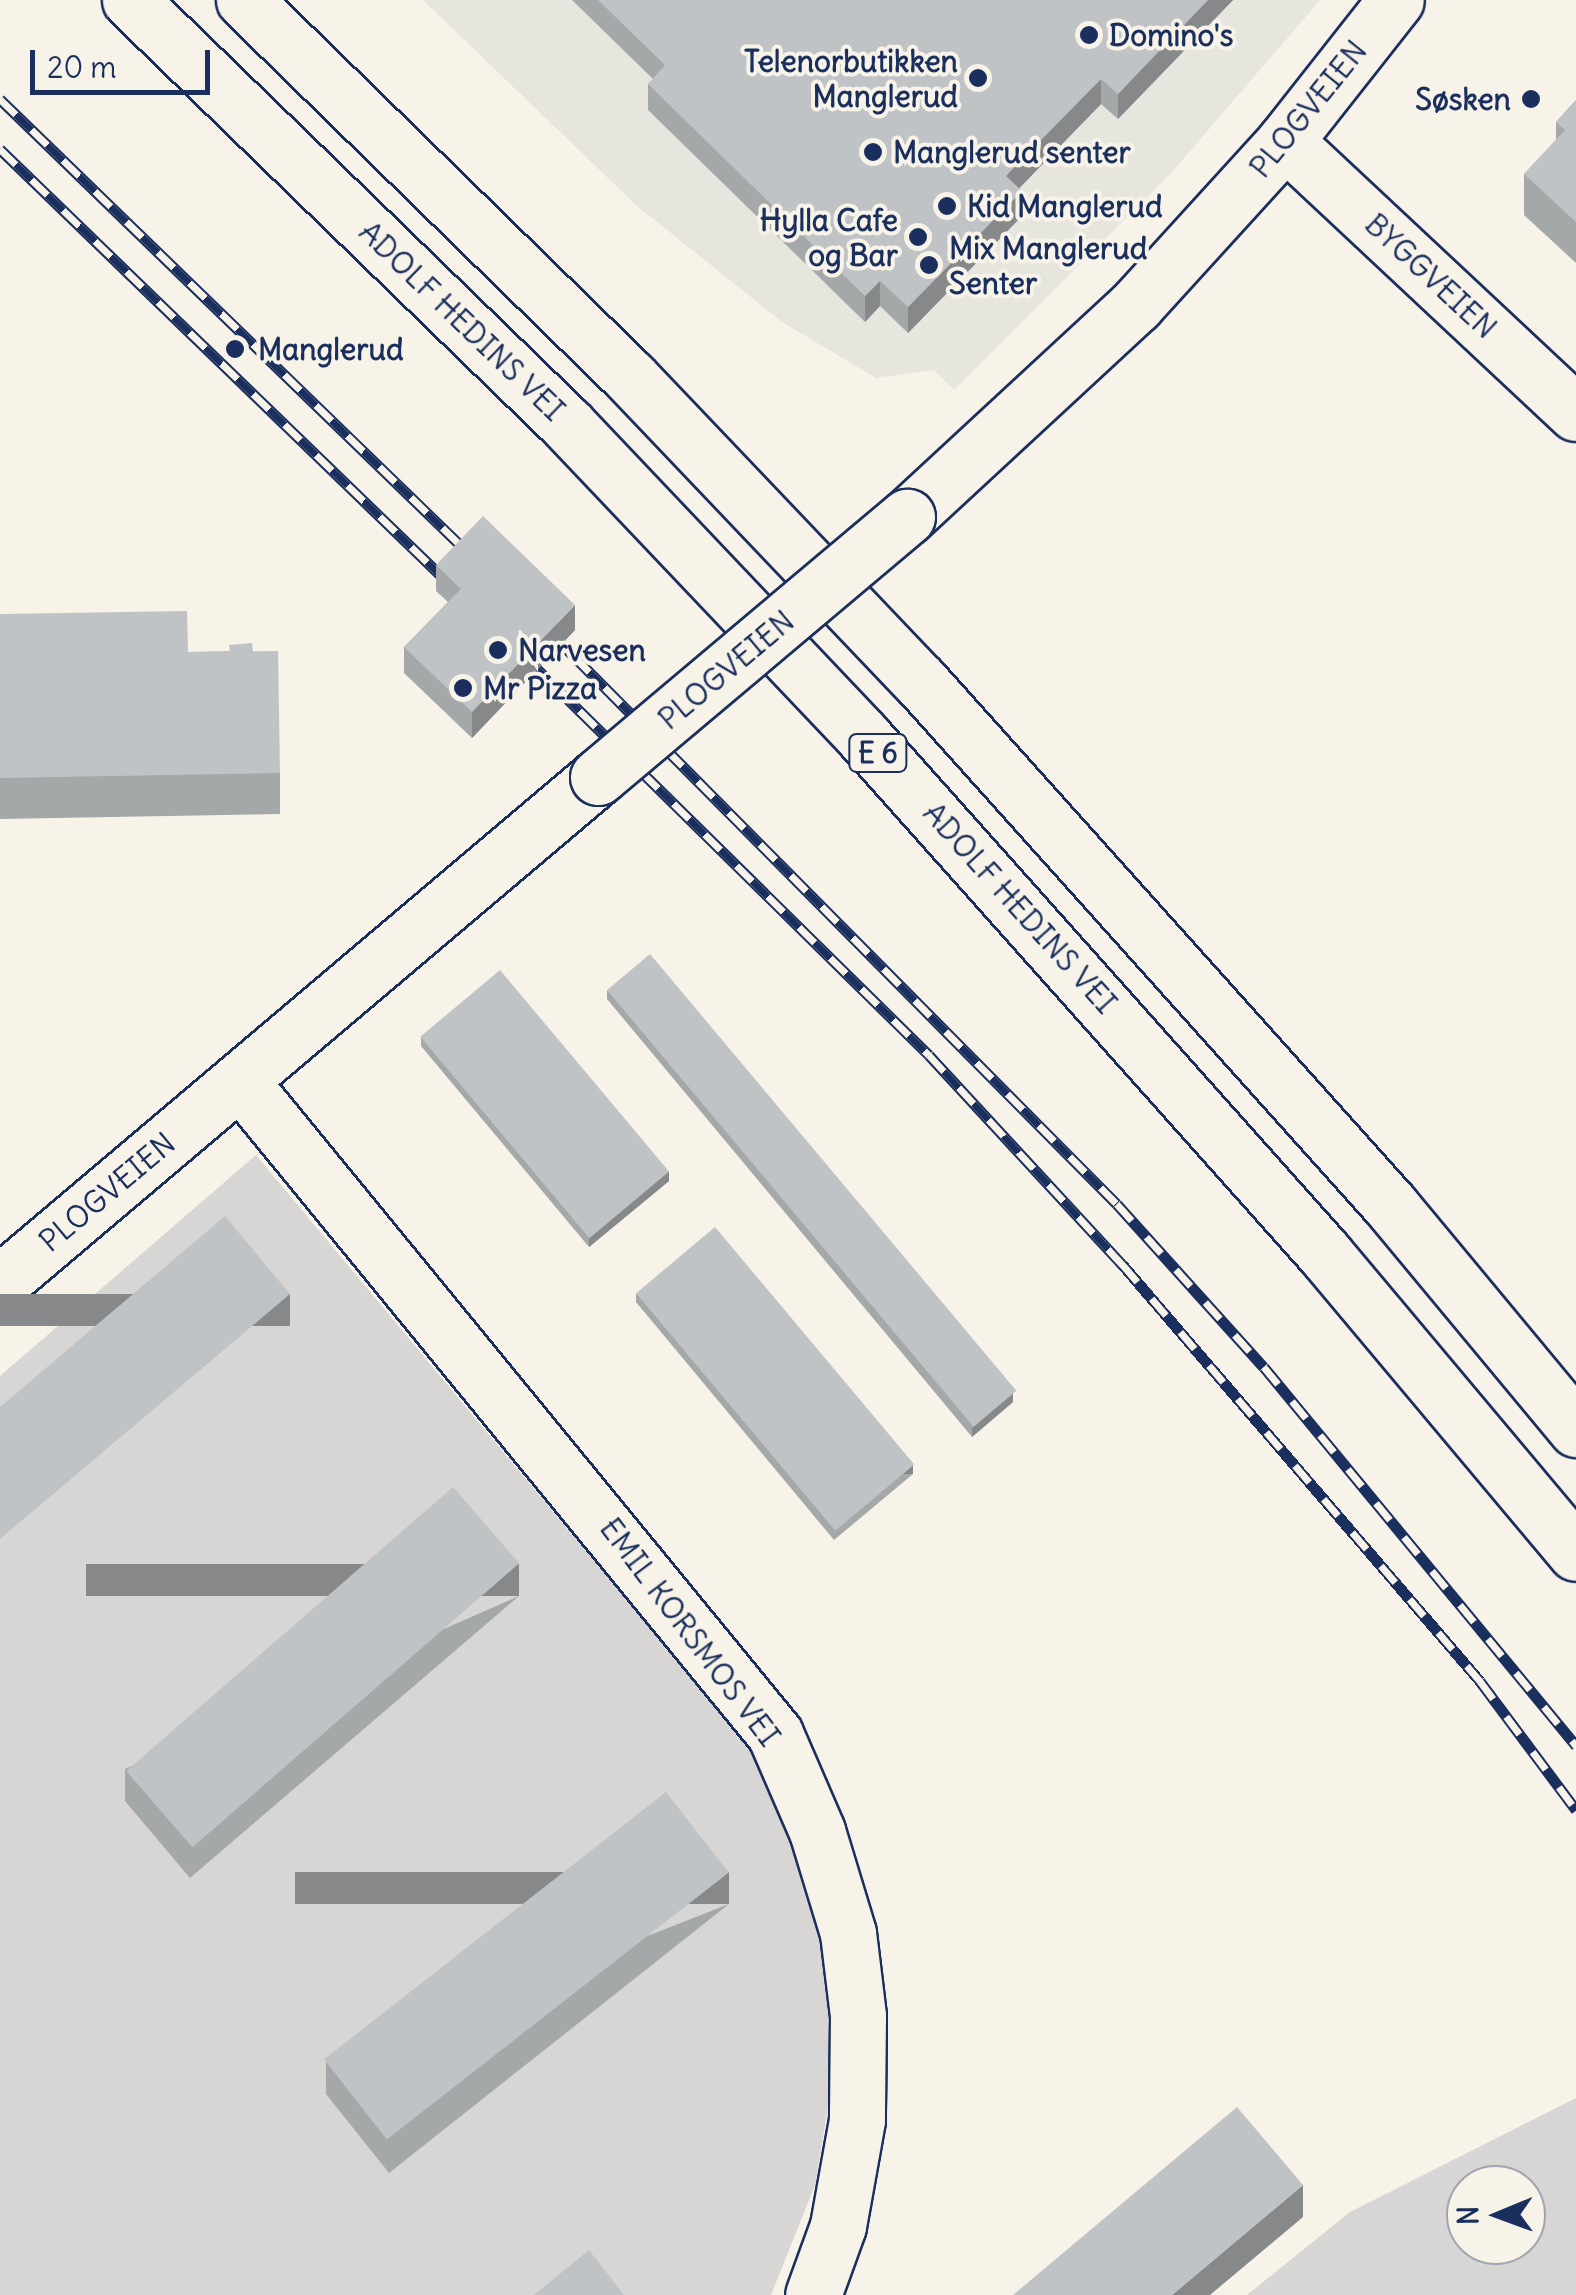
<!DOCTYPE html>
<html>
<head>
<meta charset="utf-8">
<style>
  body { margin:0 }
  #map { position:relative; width:1576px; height:2295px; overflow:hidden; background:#f7f3e8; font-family:Delius,sans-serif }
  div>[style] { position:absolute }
  .built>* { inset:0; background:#e6e5de }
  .green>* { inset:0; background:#d7d6d4 }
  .roads { filter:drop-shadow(2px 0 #1b2f5e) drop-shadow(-2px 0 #1b2f5e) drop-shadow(0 2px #1b2f5e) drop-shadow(0 -2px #1b2f5e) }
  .street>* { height:55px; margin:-27.5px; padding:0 27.5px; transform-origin:27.5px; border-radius:27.5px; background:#f7f3e8 }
  .secondary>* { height:55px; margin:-27.5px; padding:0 27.5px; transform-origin:27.5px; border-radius:27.5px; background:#f7f3e8 }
  .highway>* { height:55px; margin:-27.5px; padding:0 27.5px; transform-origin:27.5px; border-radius:27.5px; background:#f7f3e8 }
  .rail>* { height:11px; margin-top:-5.5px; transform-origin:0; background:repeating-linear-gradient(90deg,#f7f3e8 0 22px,#1b2f5e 0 44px); box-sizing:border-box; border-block:2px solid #1b2f5e }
  .bridges { filter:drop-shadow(2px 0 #1b2f5e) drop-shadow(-2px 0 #1b2f5e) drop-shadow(0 2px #1b2f5e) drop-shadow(0 -2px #1b2f5e) }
  .secondary-bridge>* { height:55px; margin:-27.5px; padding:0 27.5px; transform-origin:27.5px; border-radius:27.5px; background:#f7f3e8 }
  .wall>* { inset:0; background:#a5a8a9 }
  .shaded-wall>* { inset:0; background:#86888a; transform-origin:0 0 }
  .building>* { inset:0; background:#c0c3c5; transform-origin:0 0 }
  .dots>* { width:28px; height:28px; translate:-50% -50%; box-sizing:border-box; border:5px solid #f7f3e8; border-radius:50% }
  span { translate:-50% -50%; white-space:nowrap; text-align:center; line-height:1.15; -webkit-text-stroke:8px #f7f3e8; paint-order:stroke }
  .shield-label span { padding:2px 8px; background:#f7f3e8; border:2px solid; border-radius:8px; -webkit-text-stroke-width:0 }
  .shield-label { font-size:28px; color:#1b2f5e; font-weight:700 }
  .poi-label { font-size:30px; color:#1b2f5e; font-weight:700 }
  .left { translate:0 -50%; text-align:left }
  .right { translate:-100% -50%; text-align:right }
  .street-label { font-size:30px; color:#1b2f5e }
  .north { position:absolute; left:1446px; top:2165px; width:100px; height:100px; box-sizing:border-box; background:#f7f3e8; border:2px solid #9fa5b1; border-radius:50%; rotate:269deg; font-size:28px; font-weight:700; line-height:40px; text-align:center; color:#1b2f5e }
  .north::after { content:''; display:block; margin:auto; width:35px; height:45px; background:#1b2f5e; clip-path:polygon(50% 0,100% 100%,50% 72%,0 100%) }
  .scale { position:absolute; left:30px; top:50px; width:180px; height:45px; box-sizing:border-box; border:5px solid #1b2f5e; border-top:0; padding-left:12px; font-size:30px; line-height:35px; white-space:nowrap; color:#1b2f5e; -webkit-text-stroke:8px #f7f3e8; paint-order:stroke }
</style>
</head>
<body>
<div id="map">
  <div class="built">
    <i style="clip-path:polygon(423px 0,1320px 0,1173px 171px,954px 390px,934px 370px,876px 378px,782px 322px,637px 206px)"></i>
  </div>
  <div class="green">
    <i style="clip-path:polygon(256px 1155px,784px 1789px,828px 1961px,835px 2066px,815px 2185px,771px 2295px,0 2295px,0 1376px)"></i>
    <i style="clip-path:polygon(evenodd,1576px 2098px,1576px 2295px,1247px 2295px,1350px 2212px,1576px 2098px,1526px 2185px,1526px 2245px,1466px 2245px,1466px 2185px,1526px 2185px)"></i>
  </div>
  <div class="roads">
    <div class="street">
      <i style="left:1285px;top:141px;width:398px;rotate:43.1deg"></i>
      <i style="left:240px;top:1081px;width:844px;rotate:50.67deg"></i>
      <i style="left:775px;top:1734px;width:106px;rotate:66.6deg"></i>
      <i style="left:817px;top:1831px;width:107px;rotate:73.1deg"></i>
      <i style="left:848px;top:1933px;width:84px;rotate:83.1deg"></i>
      <i style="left:858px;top:2016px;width:104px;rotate:90.6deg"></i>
      <i style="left:857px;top:2120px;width:108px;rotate:100.2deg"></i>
      <i style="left:838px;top:2226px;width:73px;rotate:109.9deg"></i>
    </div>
    <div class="secondary">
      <i style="left:907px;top:517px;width:312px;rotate:-42.8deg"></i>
      <i style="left:1136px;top:305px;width:222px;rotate:-47.7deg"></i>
      <i style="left:1285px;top:141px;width:179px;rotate:-51.8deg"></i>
      <i style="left:0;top:1283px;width:783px;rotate:-40.24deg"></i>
    </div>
    <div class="highway">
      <i style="left:130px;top:0;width:609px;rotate:44.13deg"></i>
      <i style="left:567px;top:424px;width:429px;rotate:46.5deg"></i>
      <i style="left:862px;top:735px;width:696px;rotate:48.26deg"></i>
      <i style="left:1325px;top:1254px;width:390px;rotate:50deg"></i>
      <i style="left:244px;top:0;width:540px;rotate:44.32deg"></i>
      <i style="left:630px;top:377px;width:420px;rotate:46.4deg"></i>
      <i style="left:920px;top:681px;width:705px;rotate:48.1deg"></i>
      <i style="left:1391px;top:1206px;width:290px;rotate:50.3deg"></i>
    </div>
  </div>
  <div class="rail">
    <i style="left:0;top:99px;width:667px;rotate:44.09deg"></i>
    <i style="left:0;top:149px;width:634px;rotate:44.04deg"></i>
    <i style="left:543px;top:625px;width:815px;rotate:45.25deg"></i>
    <i style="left:1117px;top:1204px;width:219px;rotate:48deg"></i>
    <i style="left:1264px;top:1367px;width:491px;rotate:50.5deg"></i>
    <i style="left:517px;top:649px;width:578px;rotate:44.58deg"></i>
    <i style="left:929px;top:1055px;width:286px;rotate:47.3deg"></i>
    <i style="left:1123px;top:1265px;width:548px;rotate:49.36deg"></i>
    <i style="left:1480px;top:1681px;width:161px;rotate:53.3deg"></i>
  </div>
  <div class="bridges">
    <div class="secondary-bridge">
      <i style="left:598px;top:777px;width:404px;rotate:-40.1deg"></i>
    </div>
  </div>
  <div class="wall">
    <i style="clip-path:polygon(572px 0,1233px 0,1118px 119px,1101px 104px,1022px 185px,1019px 188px,1022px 216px,908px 333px,880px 306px,865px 322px,648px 110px,648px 84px,653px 79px)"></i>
    <i style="clip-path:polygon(1576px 100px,1576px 263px,1524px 215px,1524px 174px,1556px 140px,1556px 122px)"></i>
    <i style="clip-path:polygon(436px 565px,575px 630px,472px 738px,404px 673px,404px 647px,448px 602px,436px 591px)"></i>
    <i style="clip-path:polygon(0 614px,188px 652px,253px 651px,280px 773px,280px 814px,0 819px)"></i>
    <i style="clip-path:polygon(607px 990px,1013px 1402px,972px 1437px,607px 999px)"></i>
    <i style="clip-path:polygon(421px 1037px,669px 1181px,589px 1247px,421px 1046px)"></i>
    <i style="clip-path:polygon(636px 1293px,913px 1474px,834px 1540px,636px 1302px)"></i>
    <i style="clip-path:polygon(519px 1596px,190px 1878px,125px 1801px,125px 1769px)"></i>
    <i style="clip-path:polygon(729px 1904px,389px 2173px,326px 2094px,326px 2062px)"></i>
  </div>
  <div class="shaded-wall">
    <i style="clip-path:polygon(1208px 0,1233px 0,1118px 119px,1118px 94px)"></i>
    <i style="clip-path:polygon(1101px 79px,1101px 104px,1006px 202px,1006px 176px)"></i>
    <i style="clip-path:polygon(1022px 191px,1022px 216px,908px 333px,908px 307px)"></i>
    <i style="clip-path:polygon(880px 281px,880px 306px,865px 322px,865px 296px)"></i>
    <i style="clip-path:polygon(575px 605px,575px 630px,472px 738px,472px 712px)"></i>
    <i style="clip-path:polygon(669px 1171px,669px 1181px,589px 1247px,589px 1238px)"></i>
    <i style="left:290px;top:1294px;width:32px;height:380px;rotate:90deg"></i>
    <i style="clip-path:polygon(1013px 1393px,1013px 1402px,972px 1437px,972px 1428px)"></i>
    <i style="left:913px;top:1465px;width:9px;height:103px;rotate:90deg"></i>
    <i style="left:519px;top:1564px;width:32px;height:433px;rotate:90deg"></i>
    <i style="left:729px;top:1872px;width:32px;height:434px;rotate:90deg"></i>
    <i style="clip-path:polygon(1303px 2185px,1303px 2217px,1210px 2295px,1172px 2295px)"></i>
  </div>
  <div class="building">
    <i style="clip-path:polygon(598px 0,1208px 0,1118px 94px,1101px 79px,1022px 159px,1006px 176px,1022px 191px,908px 307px,880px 281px,865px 296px,648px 84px,665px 65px)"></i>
    <i style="clip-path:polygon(1576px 100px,1576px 222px,1524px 174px,1565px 130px,1556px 122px)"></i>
    <i style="clip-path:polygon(483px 516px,575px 605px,472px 712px,404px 647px,461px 589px,436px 565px)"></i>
    <i style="clip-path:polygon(187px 611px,188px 652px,278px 651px,280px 773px,0 778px,0 614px)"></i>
    <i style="clip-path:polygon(252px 643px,253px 651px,230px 652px,229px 645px)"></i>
    <i style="left:650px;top:954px;width:570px;height:56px;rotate:50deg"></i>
    <i style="left:500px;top:970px;width:263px;height:104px;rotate:50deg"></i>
    <i style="clip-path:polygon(225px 1216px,290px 1294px,0 1539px,0 1407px)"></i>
    <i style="left:715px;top:1227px;width:310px;height:103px;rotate:50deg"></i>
    <i style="left:453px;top:1487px;width:101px;height:433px;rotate:49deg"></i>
    <i style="left:666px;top:1792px;width:102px;height:434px;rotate:52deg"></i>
    <i style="clip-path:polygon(1237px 2107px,1303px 2185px,1172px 2295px,1013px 2295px)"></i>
    <i style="clip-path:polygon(589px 2250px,624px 2295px,534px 2295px)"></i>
  </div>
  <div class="dots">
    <i style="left:1089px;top:35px;background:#1b2f5e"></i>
    <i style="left:978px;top:78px;background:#1b2f5e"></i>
    <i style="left:1531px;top:99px;background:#1b2f5e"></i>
    <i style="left:873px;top:152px;background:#1b2f5e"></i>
    <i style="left:947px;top:206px;background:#1b2f5e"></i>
    <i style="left:918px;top:237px;background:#1b2f5e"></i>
    <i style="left:929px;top:265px;background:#1b2f5e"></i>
    <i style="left:235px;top:349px;background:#1b2f5e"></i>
    <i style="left:498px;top:650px;background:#1b2f5e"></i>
    <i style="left:463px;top:688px;background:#1b2f5e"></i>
  </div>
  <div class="shield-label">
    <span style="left:878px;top:753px">E 6</span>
  </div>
  <div class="poi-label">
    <span class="left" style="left:1109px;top:35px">Domino's</span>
    <span class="right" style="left:958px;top:78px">Telenorbutikken<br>Manglerud</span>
    <span class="right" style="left:1511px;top:99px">Søsken</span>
    <span class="left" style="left:893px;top:152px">Manglerud senter</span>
    <span class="left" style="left:967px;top:206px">Kid Manglerud</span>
    <span class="right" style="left:898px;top:237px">Hylla Cafe<br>og Bar</span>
    <span class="left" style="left:949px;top:265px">Mix Manglerud<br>Senter</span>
    <span class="left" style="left:258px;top:349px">Manglerud</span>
    <span class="left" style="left:518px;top:650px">Narvesen</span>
    <span class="left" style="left:483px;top:688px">Mr Pizza</span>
  </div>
  <div class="street-label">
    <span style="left:1308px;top:109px;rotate:-51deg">PLOGVEIEN</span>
    <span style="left:1431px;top:276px;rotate:43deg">BYGGVEIEN</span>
    <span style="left:462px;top:321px;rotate:44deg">ADOLF HEDINS VEI</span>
    <span style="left:726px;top:670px;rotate:-40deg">PLOGVEIEN</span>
    <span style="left:1020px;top:908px;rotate:48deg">ADOLF HEDINS VEI</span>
    <span style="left:107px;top:1192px;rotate:-40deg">PLOGVEIEN</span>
    <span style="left:690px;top:1632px;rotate:53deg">EMIL KORSMOS VEI</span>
  </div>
  <div class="north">N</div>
  <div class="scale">20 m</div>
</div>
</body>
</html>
